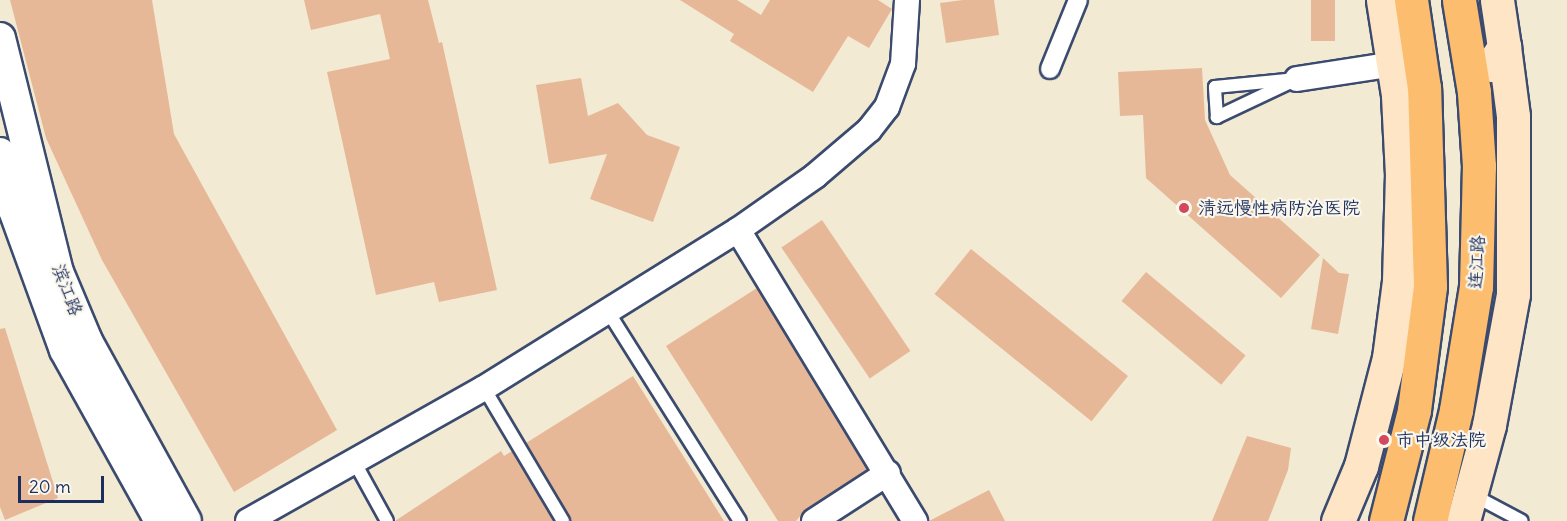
<!DOCTYPE html>
<html>
<head>
<meta charset="utf-8">
<style>
  body { margin:0 }
  #map { position:relative; width:1567px; height:521px; overflow:hidden; background:#f2ead2; font-family:Delius,"LXGW WenKai TC",sans-serif }
  div>[style] { position:absolute }
  .building>* { inset:0; background:#e7b898; transform-origin:0 0 }
  .roads { filter:drop-shadow(2px 0 #3b4b6f) drop-shadow(-2px 0 #3b4b6f) drop-shadow(0 2px #3b4b6f) drop-shadow(0 -2px #3b4b6f) }
  .service>* { height:12px; margin:-6px; padding:0 6px; transform-origin:6px; border-radius:6px; background:#fff }
  .pedestrian>* { height:18px; margin:-9px; padding:0 9px; transform-origin:9px; border-radius:9px; background:#fff }
  .minor>* { height:24px; margin:-12px; padding:0 12px; transform-origin:12px; border-radius:12px; background:#fff }
  .tertiary>* { height:30px; margin:-15px; padding:0 15px; transform-origin:15px; border-radius:15px; background:#fff }
  .secondary>* { height:33px; margin:-16.5px; padding:0 16.5px; transform-origin:16.5px; border-radius:16.5px; background:#fee5c5 }
  .primary>* { height:33px; margin:-16.5px; padding:0 16.5px; transform-origin:16.5px; border-radius:16.5px; background:#fcbd6f }
  .dots>* { width:16px; height:16px; translate:-50% -50%; box-sizing:border-box; border:3px solid #fbf7ec; border-radius:50% }
  span { translate:-50% -50%; white-space:nowrap; text-align:center; line-height:1.15; -webkit-text-stroke:4.5px #fbf7ec; paint-order:stroke }
  .poi-label { font-size:18px; color:#1b2f5e }
  .left { translate:0 -50%; text-align:left }
  .street-label { font-size:18px; color:#1b2f5e }
  .scale { position:absolute; left:18px; top:476px; width:86px; height:27px; box-sizing:border-box; border:3px solid #1b2f5e; border-top:0; padding-left:8px; font-size:18px; line-height:21px; white-space:nowrap; color:#1b2f5e; -webkit-text-stroke:4px #fbf7ec; paint-order:stroke }
</style>
</head>
<body>
<div id="map">
  <div class="building">
    <i style="clip-path:polygon(10px 0,152px 0,174px 134px,337px 430px,234px 492px,102px 260px,46px 138px)"></i>
    <i style="clip-path:polygon(304px 0,428px 0,439px 43px,442px 42px,497px 290px,439px 302px,434px 282px,376px 295px,327px 72px,390px 59px,380px 14px,311px 30px)"></i>
    <i style="clip-path:polygon(680px 0,737px 0,761px 15px,770px 0,878px 0,892px 9px,869px 48px,848px 36px,813px 92px,730px 41px,734px 34px)"></i>
    <i style="clip-path:polygon(963px 0,994px 0,999px 35px,946px 43px,940px 3px)"></i>
    <i style="left:1311px;top:0;width:24px;height:41px"></i>
    <i style="clip-path:polygon(1202px 68px,1205px 120px,1230px 175px,1320px 255px,1281px 298px,1146px 178px,1143px 115px,1120px 116px,1118px 72px)"></i>
    <i style="clip-path:polygon(581px 78px,588px 116px,618px 103px,647px 135px,680px 147px,653px 222px,590px 199px,607px 154px,549px 164px,536px 85px)"></i>
    <i style="left:822px;top:220px;width:158px;height:49px;rotate:56deg"></i>
    <i style="left:971px;top:249px;width:202px;height:58px;rotate:39deg"></i>
    <i style="clip-path:polygon(1323px 258px,1339px 273px,1349px 274px,1338px 334px,1311px 329px)"></i>
    <i style="left:1146px;top:272px;width:130px;height:38px;rotate:40deg"></i>
    <i style="clip-path:polygon(757px 288px,867px 470px,806px 509px,796px 521px,778px 521px,666px 346px)"></i>
    <i style="clip-path:polygon(5px 328px,58px 498px,5px 520px,0 507px,0 329px)"></i>
    <i style="clip-path:polygon(633px 376px,724px 521px,571px 521px,526px 443px)"></i>
    <i style="clip-path:polygon(1247px 436px,1291px 448px,1288px 470px,1268px 521px,1212px 521px)"></i>
    <i style="clip-path:polygon(501px 451px,504px 456px,512px 451px,553px 521px,395px 521px)"></i>
    <i style="clip-path:polygon(989px 490px,1005px 521px,929px 521px)"></i>
  </div>
  <div class="roads">
    <div class="service">
      <i style="left:1297px;top:79px;width:89px;rotate:154.6deg"></i>
      <i style="left:1217px;top:117px;width:30px;rotate:-94deg"></i>
      <i style="left:1215px;top:87px;width:82px;rotate:-5.6deg"></i>
      <i style="left:607px;top:310px;width:249px;rotate:57.8deg"></i>
      <i style="left:484px;top:388px;width:155px;rotate:59.3deg"></i>
      <i style="left:355px;top:463px;width:66px;rotate:61.1deg"></i>
      <i style="left:1473px;top:495px;width:55px;rotate:28deg"></i>
    </div>
    <div class="pedestrian">
      <i style="left:1050px;top:69px;width:74px;rotate:-67.9deg"></i>
    </div>
    <div class="minor">
      <i style="left:1297px;top:79px;width:111px;rotate:-8.8deg"></i>
      <i style="left:738px;top:230px;width:341px;rotate:58.7deg"></i>
      <i style="left:248px;top:521px;width:271px;rotate:-29.4deg"></i>
      <i style="left:484px;top:388px;width:299px;rotate:-31.9deg"></i>
      <i style="left:738px;top:230px;width:94px;rotate:-35deg"></i>
      <i style="left:815px;top:176px;width:71px;rotate:-40.4deg"></i>
      <i style="left:869px;top:130px;width:29px;rotate:-52deg"></i>
      <i style="left:887px;top:107px;width:46px;rotate:-69.6deg"></i>
      <i style="left:903px;top:64px;width:64px;rotate:-86.4deg"></i>
      <i style="left:814px;top:521px;width:88px;rotate:-33deg"></i>
    </div>
    <div class="tertiary">
      <i style="left:0;top:38px;width:241px;rotate:76.1deg"></i>
      <i style="left:58px;top:272px;width:75px;rotate:67.2deg"></i>
      <i style="left:87px;top:341px;width:205px;rotate:61.2deg"></i>
      <i style="left:0;top:153px;width:59px;rotate:76.2deg"></i>
      <i style="left:14px;top:210px;width:149px;rotate:70deg"></i>
      <i style="left:65px;top:350px;width:196px;rotate:60.9deg"></i>
    </div>
    <div class="secondary">
      <i style="left:1492px;top:65px;width:22px;rotate:-56deg"></i>
      <i style="left:1504px;top:47px;width:48px;rotate:-98.5deg"></i>
      <i style="left:1338px;top:521px;width:60px;rotate:-67.3deg"></i>
      <i style="left:1361px;top:466px;width:112px;rotate:-75.5deg"></i>
      <i style="left:1389px;top:358px;width:78px;rotate:-82.6deg"></i>
      <i style="left:1399px;top:281px;width:106px;rotate:-88.4deg"></i>
      <i style="left:1402px;top:175px;width:80px;rotate:-92.9deg"></i>
      <i style="left:1398px;top:95px;width:96px;rotate:-99deg"></i>
      <i style="left:1463px;top:521px;width:99px;rotate:-74.8deg"></i>
      <i style="left:1489px;top:425px;width:133px;rotate:-79.6deg"></i>
      <i style="left:1513px;top:294px;width:178px;rotate:-90deg"></i>
      <i style="left:1513px;top:116px;width:70px;rotate:-97.4deg"></i>
    </div>
    <div class="primary">
      <i style="left:1386px;top:521px;width:114px;rotate:-75.8deg"></i>
      <i style="left:1414px;top:410px;width:125px;rotate:-82.6deg"></i>
      <i style="left:1430px;top:286px;width:198px;rotate:-91.7deg"></i>
      <i style="left:1424px;top:88px;width:89px;rotate:-98.4deg"></i>
      <i style="left:1430px;top:521px;width:114px;rotate:-76.8deg"></i>
      <i style="left:1456px;top:410px;width:125px;rotate:-80.8deg"></i>
      <i style="left:1476px;top:287px;width:121px;rotate:-88.6deg"></i>
      <i style="left:1479px;top:166px;width:74px;rotate:-93.9deg"></i>
      <i style="left:1474px;top:92px;width:93px;rotate:-99.3deg"></i>
    </div>
  </div>
  <div class="dots">
    <i style="left:1184px;top:208px;background:#d1495b"></i>
    <i style="left:1384px;top:440px;background:#d1495b"></i>
  </div>
  <div class="poi-label">
    <span class="left" style="left:1198px;top:208px">清远慢性病防治医院</span>
    <span class="left" style="left:1396px;top:440px">市中级法院</span>
  </div>
  <div class="street-label">
    <span style="left:1477px;top:262px;rotate:-87deg">连江路</span>
    <span style="left:67px;top:290px;rotate:69deg">滨江路</span>
  </div>
  <div class="scale">20 m</div>
</div>
</body>
</html>
